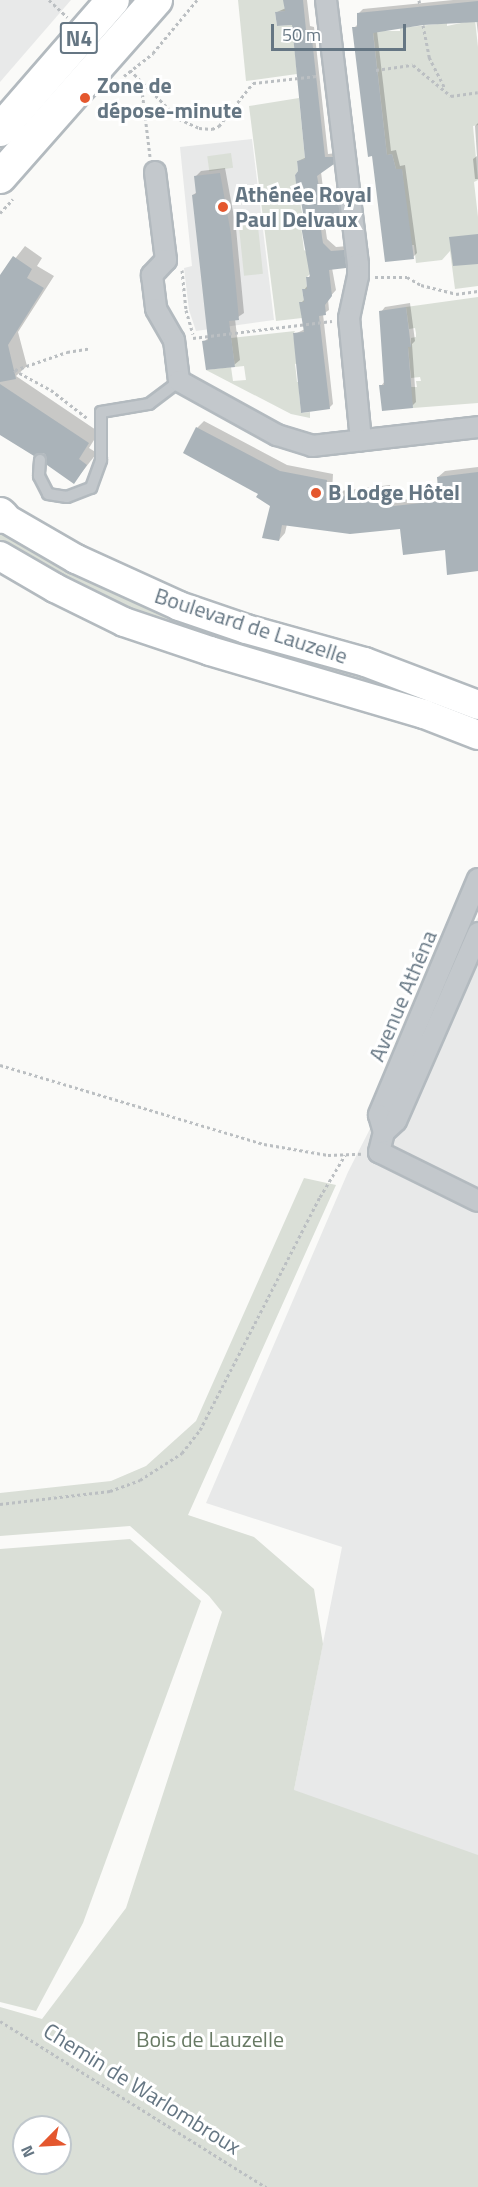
<!DOCTYPE html>
<html>
<head>
<meta charset="utf-8">
<style>
  body { margin:0 }
  #map { position:relative; width:478px; height:2187px; overflow:hidden; background:#fafaf8; font-family:"Titillium Web",sans-serif }
  div>[style] { position:absolute }
  .built>* { inset:0; background:#e8e9e9 }
  .green>* { inset:0; background:#dadfd7; transform-origin:0 0 }
  .shadow>* { inset:0; background:#0003 }
  .building>* { inset:0; background:#aab3b9 }
  .path>* { height:3px; margin-top:-1.5px; transform-origin:0; background:repeating-linear-gradient(90deg,#bbbfc2 0 3px,transparent 0 6px) }
  .roads { filter:drop-shadow(2px 0 #b3babf) drop-shadow(-2px 0 #b3babf) drop-shadow(0 2px #b3babf) drop-shadow(0 -2px #b3babf) }
  .service>* { height:10px; margin:-5px; padding:0 5px; transform-origin:5px; border-radius:5px; background:#c3c8cc }
  .minor>* { height:20px; margin:-10px; padding:0 10px; transform-origin:10px; border-radius:10px; background:#c3c8cc }
  .secondary>* { height:28px; margin:-14px; padding:0 14px; transform-origin:14px; border-radius:14px; background:#fff }
  .primary>* { height:32px; margin:-16px; padding:0 16px; transform-origin:16px; border-radius:16px; background:#fff }
  .dots>* { width:16px; height:16px; translate:-50% -50%; box-sizing:border-box; border:3px solid #fff; border-radius:50% }
  span { translate:-50% -50%; white-space:nowrap; text-align:center; line-height:1.15; -webkit-text-stroke:6px #fff; paint-order:stroke }
  .shield-label span { padding:2px 4px; background:#fff; border:2px solid; border-radius:4px; -webkit-text-stroke-width:0 }
  .shield-label { font-size:21px; color:#657683; font-weight:700 }
  .poi-label { font-size:22px; color:#657683; font-weight:700 }
  .left { translate:0 -50%; text-align:left }
  .street-label { font-size:22px; color:#657683 }
  .park-label { font-size:22px; color:#687a64 }
  .north { position:absolute; left:12px; top:2115px; width:60px; height:60px; box-sizing:border-box; background:#fff; border:2px solid #c1c8cd; border-radius:50%; rotate:246deg; font-size:16px; font-weight:700; line-height:24px; text-align:center; color:#657683 }
  .north::after { content:''; display:block; margin:auto; width:21px; height:27px; background:#e4572e; clip-path:polygon(50% 0,100% 100%,50% 72%,0 100%) }
  .scale { position:absolute; left:271px; top:24px; width:135px; height:27px; box-sizing:border-box; border:3px solid #657683; border-top:0; padding-left:8px; font-size:18px; line-height:21px; white-space:nowrap; color:#657683; -webkit-text-stroke:4px #fff; paint-order:stroke }
</style>
</head>
<body>
<div id="map">
  <div class="built">
    <i style="clip-path:polygon(0 0,71px 0,0 82px)"></i>
    <i style="clip-path:polygon(252px 139px,274px 320px,196px 331px,189px 310px,184px 268px,192px 266px,180px 147px)"></i>
    <i style="clip-path:polygon(478px 917px,478px 2072px,272px 1901px,342px 1547px,206px 1503px,348px 1172px)"></i>
  </div>
  <div class="green">
    <i style="clip-path:polygon(238px 0,284px 0,285px 11px,275px 12px,277px 26px,292px 25px,297px 74px,246px 81px)"></i>
    <i style="clip-path:polygon(475px 20px,478px 47px,478px 125px,473px 126px,478px 180px,474px 182px,478px 217px,478px 286px,455px 289px,450px 251px,442px 260px,416px 263px,414px 245px,409px 245px,402px 169px,396px 169px,392px 154px,387px 155px,373px 31px,400px 31px,400px 28px,447px 23px,447px 26px)"></i>
    <i style="clip-path:polygon(299px 98px,305px 159px,297px 161px,298px 171px,295px 175px,304px 223px,301px 226px,304px 250px,308px 253px,310px 274px,306px 278px,307px 289px,302px 289px,304px 302px,300px 302px,302px 318px,276px 321px,249px 106px)"></i>
    <i style="left:231px;top:153px;width:15px;height:24px;rotate:82deg"></i>
    <i style="left:257px;top:217px;width:57px;height:19px;rotate:84deg"></i>
    <i style="clip-path:polygon(478px 297px,478px 403px,413px 408px,410px 387px,417px 387px,416px 381px,421px 381px,420px 377px,411px 378px,408px 347px,411px 347px,411px 338px,416px 337px,416px 333px,415px 328px,409px 329px,406px 307px)"></i>
    <i style="clip-path:polygon(295px 331px,293px 334px,299px 363px,295px 364px,296px 372px,297px 382px,301px 382px,302px 393px,299px 393px,301px 413px,310px 412px,310px 418px,291px 414px,206px 370px,231px 367px,233px 381px,246px 380px,244px 366px,235px 367px,231px 338px)"></i>
    <i style="clip-path:polygon(0 525px,323px 661px,421px 697px,387px 688px,320px 678px,141px 619px,0 544px)"></i>
    <i style="clip-path:polygon(evenodd,304px 1178px,336px 1185px,188px 1515px,254px 1537px,314px 1589px,323px 1644px,294px 1790px,478px 1855px,478px 2187px,0 2187px,0 2007px,42px 2019px,126px 1908px,222px 1612px,209px 1596px,130px 1526px,0 1536px,0 1493px,111px 1481px,146px 1466px,196px 1421px,304px 1178px,24px 2127px,60px 2127px,60px 2163px,24px 2163px,24px 2127px)"></i>
    <i style="clip-path:polygon(130px 1539px,201px 1601px,83px 1923px,36px 2011px,0 2002px,0 1549px)"></i>
  </div>
  <div class="shadow">
    <i style="clip-path:polygon(285px 0,307px 0,310px 26px,314px 27px,328px 154px,337px 153px,337px 159px,321px 172px,323px 188px,334px 196px,342px 196px,344px 212px,340px 216px,331px 217px,325px 223px,326px 232px,327px 239px,336px 247px,348px 246px,349px 263px,345px 267px,332px 268px,336px 290px,328px 299px,329px 310px,323px 314px,333px 404px,329px 408px,295px 334px,305px 329px,301px 303px,305px 299px,304px 290px,308px 285px,308px 278px,311px 274px,298px 161px,307px 157px,293px 24px,277px 12px,286px 8px)"></i>
    <i style="clip-path:polygon(453px 0,478px 0,478px 34px,476px 17px,377px 31px,391px 151px,396px 150px,400px 166px,405px 165px,417px 253px,413px 257px,374px 154px,354px 28px,359px 23px,359px 13px,363px 9px)"></i>
    <i style="clip-path:polygon(478px 123px,478px 179px,475px 179px,473px 159px,477px 156px,475px 126px)"></i>
    <i style="clip-path:polygon(225px 168px,236px 228px,244px 313px,235px 319px,240px 360px,234px 365px,204px 342px,209px 337px,193px 195px,197px 192px,195px 177px,201px 171px)"></i>
    <i style="clip-path:polygon(25px 246px,42px 258px,37px 266px,54px 276px,18px 332px,27px 366px,16px 376px,99px 432px,89px 448px,97px 453px,74px 482px,46px 453px,0 433px,0 278px)"></i>
    <i style="clip-path:polygon(410px 303px,415px 341px,412px 344px,416px 402px,412px 406px,381px 386px,385px 381px,381px 312px,385px 307px)"></i>
    <i style="clip-path:polygon(204px 421px,287px 465px,333px 474px,332px 492px,390px 485px,392px 501px,440px 496px,438px 477px,445px 471px,478px 467px,478px 570px,446px 549px,401px 527px,287px 524px,285px 533px,279px 540px,271px 505px,197px 428px)"></i>
  </div>
  <div class="building">
    <i style="clip-path:polygon(283px 0,303px 0,306px 30px,311px 30px,325px 157px,333px 157px,334px 164px,317px 176px,320px 192px,329px 200px,338px 199px,340px 217px,332px 218px,321px 229px,322px 237px,323px 243px,331px 251px,344px 250px,346px 265px,346px 268px,329px 270px,332px 296px,325px 305px,326px 315px,319px 316px,330px 409px,301px 413px,293px 333px,304px 332px,299px 302px,304px 302px,302px 289px,307px 289px,306px 277px,310px 277px,301px 226px,304px 223px,303px 213px,301px 201px,298px 199px,295px 175px,298px 171px,297px 161px,305px 159px,292px 25px,277px 26px,275px 12px,285px 11px)"></i>
    <i style="clip-path:polygon(478px 1px,478px 22px,423px 25px,373px 33px,387px 155px,392px 154px,396px 169px,402px 169px,414px 259px,385px 262px,372px 156px,368px 157px,361px 101px,352px 27px,357px 27px,357px 13px)"></i>
    <i style="clip-path:polygon(220px 173px,231px 234px,239px 320px,229px 321px,235px 367px,206px 370px,202px 341px,208px 340px,192px 195px,196px 194px,194px 176px)"></i>
    <i style="clip-path:polygon(478px 234px,478px 264px,453px 266px,449px 237px)"></i>
    <i style="clip-path:polygon(13px 256px,32px 269px,27px 278px,44px 288px,8px 345px,16px 379px,0 382px,0 275px)"></i>
    <i style="clip-path:polygon(406px 307px,411px 347px,408px 347px,413px 408px,382px 411px,379px 385px,384px 385px,379px 311px)"></i>
    <i style="clip-path:polygon(0 384px,89px 443px,79px 459px,87px 465px,74px 484px,47px 465px,45px 454px,40px 453px,34px 456px,0 435px)"></i>
    <i style="clip-path:polygon(196px 427px,280px 471px,327px 480px,326px 498px,384px 491px,385px 507px,439px 501px,437px 477px,478px 472px,478px 571px,447px 575px,445px 550px,403px 555px,400px 529px,350px 534px,282px 525px,279px 541px,262px 538px,270px 506px,256px 497px,258px 494px,183px 453px)"></i>
  </div>
  <div class="path">
    <i style="left:49px;top:0;width:25px;rotate:43deg"></i>
    <i style="left:419px;top:0;width:6px;rotate:81deg"></i>
    <i style="left:423px;top:25px;width:33px;rotate:79deg"></i>
    <i style="left:429px;top:57px;width:35px;rotate:63deg"></i>
    <i style="left:130px;top:70px;width:69px;rotate:45deg"></i>
    <i style="left:179px;top:119px;width:22px;rotate:24deg"></i>
    <i style="left:199px;top:128px;width:13px;rotate:4deg"></i>
    <i style="left:212px;top:129px;width:8px;rotate:-23deg"></i>
    <i style="left:219px;top:126px;width:55px;rotate:-51.7deg"></i>
    <i style="left:253px;top:83px;width:64px;rotate:-6.2deg"></i>
    <i style="left:376px;top:70px;width:37px;rotate:-8deg"></i>
    <i style="left:413px;top:65px;width:49px;rotate:39.2deg"></i>
    <i style="left:451px;top:96px;width:27px;rotate:-8deg"></i>
    <i style="left:124px;top:76px;width:37px;rotate:-38deg"></i>
    <i style="left:153px;top:53px;width:69px;rotate:-50.3deg"></i>
    <i style="left:141px;top:82px;width:75px;rotate:83.1deg"></i>
    <i style="left:0;top:213px;width:19px;rotate:-47deg"></i>
    <i style="left:182px;top:270px;width:40px;rotate:84.3deg"></i>
    <i style="left:186px;top:310px;width:25px;rotate:74deg"></i>
    <i style="left:375px;top:277px;width:32px"></i>
    <i style="left:407px;top:277px;width:16px;rotate:30deg"></i>
    <i style="left:421px;top:285px;width:36px;rotate:14deg"></i>
    <i style="left:456px;top:294px;width:22px;rotate:-8deg"></i>
    <i style="left:193px;top:338px;width:140px;rotate:-7deg"></i>
    <i style="left:14px;top:370px;width:42px;rotate:28.4deg"></i>
    <i style="left:51px;top:390px;width:46px;rotate:37.9deg"></i>
    <i style="left:15px;top:370px;width:55px;rotate:-19.1deg"></i>
    <i style="left:67px;top:352px;width:24px;rotate:-9deg"></i>
    <i style="left:0;top:1065px;width:276px;rotate:16.7deg"></i>
    <i style="left:264px;top:1144px;width:65px;rotate:9.8deg"></i>
    <i style="left:328px;top:1155px;width:33px;rotate:-2deg"></i>
    <i style="left:0;top:1504px;width:111px;rotate:-6.7deg"></i>
    <i style="left:110px;top:1491px;width:32px;rotate:-20deg"></i>
    <i style="left:140px;top:1480px;width:50px;rotate:-32.7deg"></i>
    <i style="left:182px;top:1453px;width:29px;rotate:-52deg"></i>
    <i style="left:200px;top:1430px;width:262px;rotate:-62.8deg"></i>
    <i style="left:320px;top:1197px;width:49px;rotate:-59.2deg"></i>
    <i style="left:0;top:2021px;width:314px;rotate:32deg"></i>
  </div>
  <div class="roads">
    <div class="service">
      <i style="left:40px;top:460px;width:16px;rotate:94deg"></i>
      <i style="left:39px;top:476px;width:20px;rotate:63deg"></i>
      <i style="left:48px;top:494px;width:19px;rotate:9deg"></i>
      <i style="left:67px;top:497px;width:26px;rotate:-21deg"></i>
      <i style="left:91px;top:488px;width:30px;rotate:-70deg"></i>
      <i style="left:101px;top:460px;width:48px;rotate:-90deg"></i>
      <i style="left:101px;top:412px;width:49px;rotate:-9.5deg"></i>
      <i style="left:149px;top:404px;width:38px;rotate:-37deg"></i>
    </div>
    <div class="minor">
      <i style="left:326px;top:0;width:266px;rotate:83.1deg"></i>
      <i style="left:358px;top:264px;width:12px;rotate:90deg"></i>
      <i style="left:358px;top:276px;width:43px;rotate:102.1deg"></i>
      <i style="left:349px;top:318px;width:123px;rotate:84.4deg"></i>
      <i style="left:155px;top:172px;width:89px;rotate:82.9deg"></i>
      <i style="left:166px;top:260px;width:21px;rotate:133deg"></i>
      <i style="left:152px;top:275px;width:34px;rotate:83deg"></i>
      <i style="left:156px;top:309px;width:36px;rotate:60deg"></i>
      <i style="left:174px;top:340px;width:41px;rotate:83deg"></i>
      <i style="left:179px;top:381px;width:112px;rotate:28.9deg"></i>
      <i style="left:277px;top:435px;width:37px;rotate:17deg"></i>
      <i style="left:312px;top:446px;width:167px;rotate:-6.5deg"></i>
      <i style="left:478px;top:879px;width:256px;rotate:112.8deg"></i>
      <i style="left:379px;top:1115px;width:18px;rotate:74deg"></i>
      <i style="left:384px;top:1132px;width:21px;rotate:104deg"></i>
      <i style="left:379px;top:1152px;width:110px;rotate:26.3deg"></i>
      <i style="left:384px;top:1132px;width:16px;rotate:-43deg"></i>
      <i style="left:396px;top:1121px;width:205px;rotate:-66.4deg"></i>
    </div>
    <div class="secondary">
      <i style="left:0;top:515px;width:88px;rotate:30.1deg"></i>
      <i style="left:76px;top:559px;width:113px;rotate:24.5deg"></i>
      <i style="left:179px;top:606px;width:71px;rotate:18.9deg"></i>
      <i style="left:246px;top:629px;width:123px;rotate:15.5deg"></i>
      <i style="left:365px;top:662px;width:121px;rotate:20.8deg"></i>
      <i style="left:0;top:556px;width:64px;rotate:30.2deg"></i>
      <i style="left:55px;top:588px;width:77px;rotate:26.2deg"></i>
      <i style="left:124px;top:622px;width:91px;rotate:18.6deg"></i>
      <i style="left:210px;top:651px;width:223px;rotate:16.4deg"></i>
      <i style="left:424px;top:714px;width:58px;rotate:21.3deg"></i>
    </div>
    <div class="primary">
      <i style="left:0;top:130px;width:172px;rotate:-49deg"></i>
      <i style="left:0;top:177px;width:236px;rotate:-48.6deg"></i>
      <i style="left:0;top:514px;width:4px;rotate:45deg"></i>
    </div>
  </div>
  <div class="dots">
    <i style="left:85px;top:98px;background:#e4572e"></i>
    <i style="left:223px;top:207px;background:#e4572e"></i>
    <i style="left:316px;top:493px;background:#e4572e"></i>
  </div>
  <div class="shield-label">
    <span style="left:79px;top:38px">N4</span>
  </div>
  <div class="poi-label">
    <span class="left" style="left:97px;top:98px">Zone de<br>dépose-minute</span>
    <span class="left" style="left:235px;top:207px">Athénée Royal<br>Paul Delvaux</span>
    <span class="left" style="left:328px;top:493px">B Lodge Hôtel</span>
  </div>
  <div class="street-label">
    <span style="left:251px;top:626px;rotate:18deg">Boulevard de Lauzelle</span>
    <span style="left:403px;top:996px;rotate:-67deg">Avenue Athéna</span>
    <span style="left:142px;top:2089px;rotate:32deg">Chemin de Warlombroux</span>
  </div>
  <div class="park-label">
    <span style="left:210px;top:2040px">Bois de Lauzelle</span>
  </div>
  <div class="north">N</div>
  <div class="scale">50 m</div>
</div>
</body>
</html>
